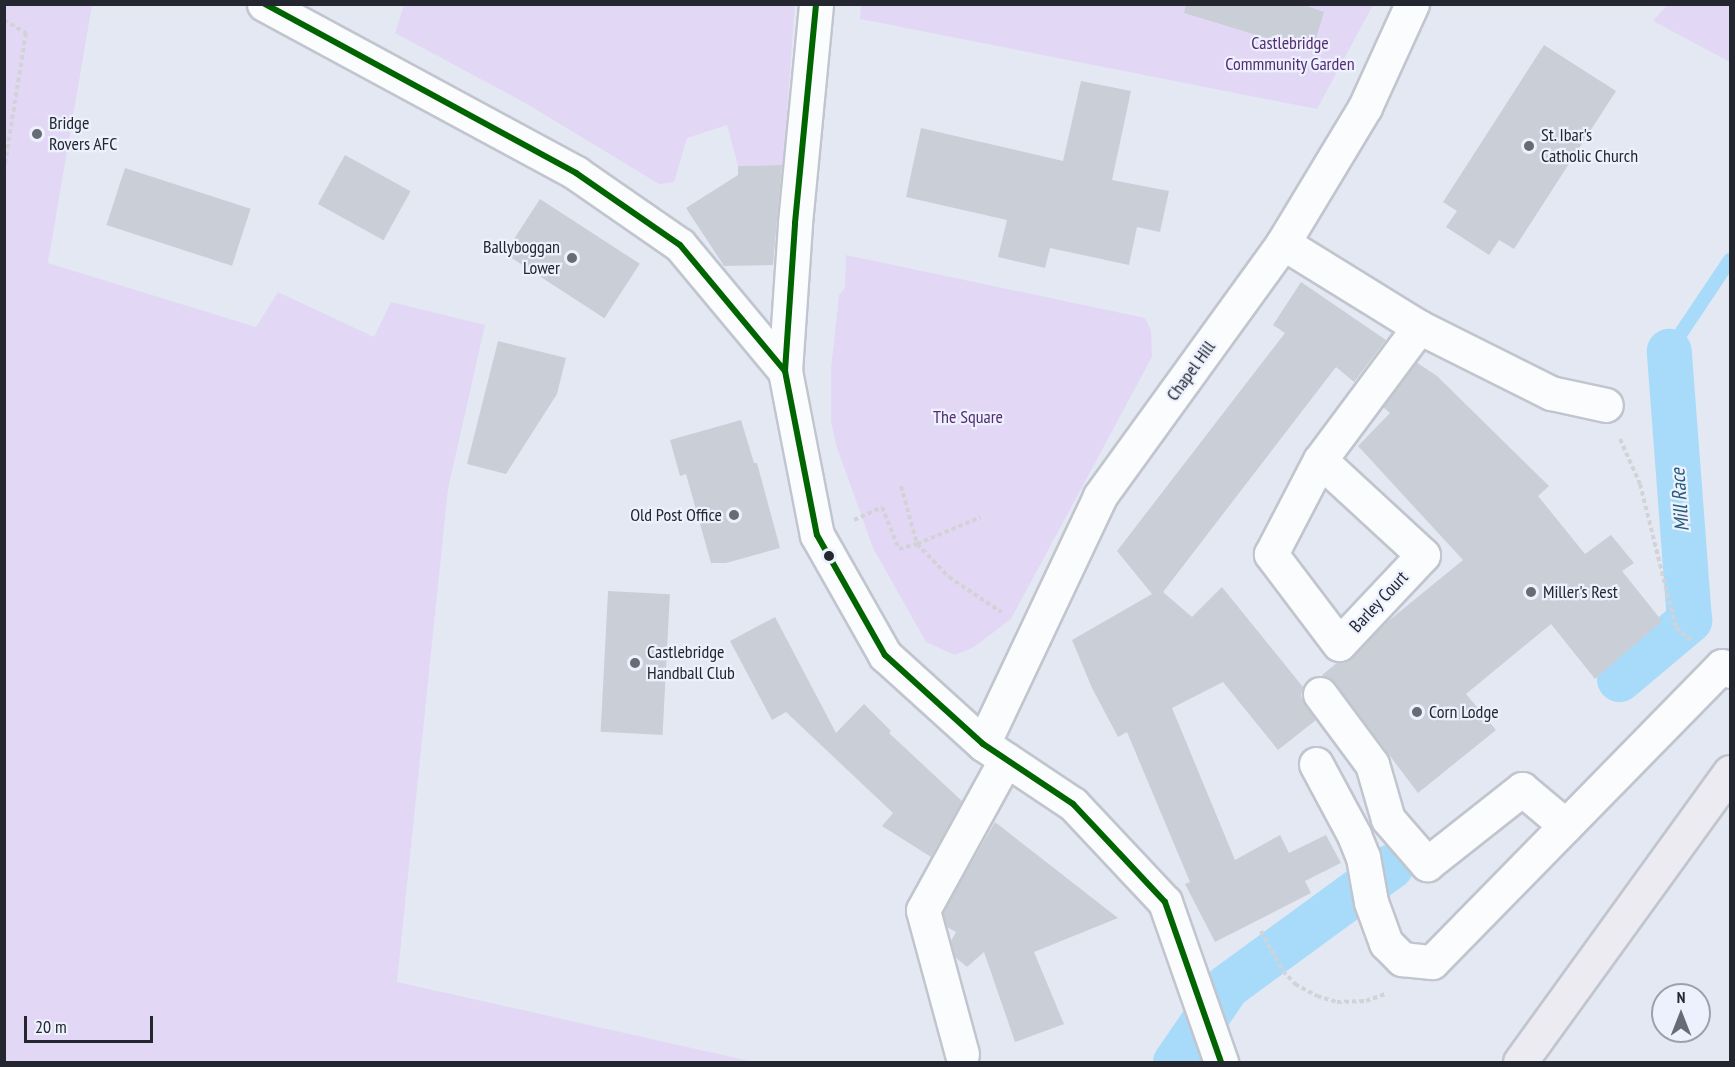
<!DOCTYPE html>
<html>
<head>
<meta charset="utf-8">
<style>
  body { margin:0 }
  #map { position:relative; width:1735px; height:1067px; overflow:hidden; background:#e3e8f3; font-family:"PT Sans Narrow",sans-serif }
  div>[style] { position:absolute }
  .green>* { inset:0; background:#e2d8f5 }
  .stream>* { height:14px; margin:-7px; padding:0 7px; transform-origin:7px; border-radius:7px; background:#a8dbfa }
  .canal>* { height:45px; margin:-22.5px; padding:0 22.5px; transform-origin:22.5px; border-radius:22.5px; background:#a8dbfa }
  .building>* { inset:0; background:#cacfd7; transform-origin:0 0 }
  .path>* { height:4px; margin-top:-2px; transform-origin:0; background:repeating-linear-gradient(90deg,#d2d3d6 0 4.5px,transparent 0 7.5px) }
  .roads { filter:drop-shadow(2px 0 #c1c5ce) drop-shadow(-2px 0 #c1c5ce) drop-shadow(0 2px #c1c5ce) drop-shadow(0 -2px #c1c5ce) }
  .minor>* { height:33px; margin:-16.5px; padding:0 16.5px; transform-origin:16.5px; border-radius:16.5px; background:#fbfcfd }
  .major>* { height:33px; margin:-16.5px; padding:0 16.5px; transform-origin:16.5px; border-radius:16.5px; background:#ebebf1 }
  .bus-1>* { height:6px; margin:-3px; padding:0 3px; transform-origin:3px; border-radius:3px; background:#006400 }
  .dots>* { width:16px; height:16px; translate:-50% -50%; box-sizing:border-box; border:3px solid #edf1fe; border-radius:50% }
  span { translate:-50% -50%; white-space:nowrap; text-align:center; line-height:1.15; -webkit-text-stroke:4.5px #edf1fe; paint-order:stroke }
  .park-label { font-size:18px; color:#562c73 }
  .poi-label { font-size:18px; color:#24272f }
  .left { translate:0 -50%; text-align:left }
  .right { translate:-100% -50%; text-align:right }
  .street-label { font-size:18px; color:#24272f }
  .water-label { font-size:20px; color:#275d79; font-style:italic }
  .frame { position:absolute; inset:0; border:6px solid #24272f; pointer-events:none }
  .north { position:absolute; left:1651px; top:983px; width:60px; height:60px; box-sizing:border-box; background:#edf1fe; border:2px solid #9da0ab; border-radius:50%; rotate:0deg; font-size:16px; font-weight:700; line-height:24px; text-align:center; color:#24272f }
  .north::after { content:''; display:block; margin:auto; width:21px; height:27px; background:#676b74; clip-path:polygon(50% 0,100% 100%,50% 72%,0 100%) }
  .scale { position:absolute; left:24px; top:1016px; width:129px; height:27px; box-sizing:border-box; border:3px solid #24272f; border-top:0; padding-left:8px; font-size:18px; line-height:21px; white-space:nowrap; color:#24272f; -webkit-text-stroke:4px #edf1fe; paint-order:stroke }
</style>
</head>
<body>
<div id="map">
  <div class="green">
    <i style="clip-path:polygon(5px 4px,92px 5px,48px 263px,256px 327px,278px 292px,374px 337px,391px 302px,485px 325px,448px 489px,397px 982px,754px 1062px,5px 1062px)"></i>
    <i style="clip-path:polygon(861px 4px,1373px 5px,1317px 109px,860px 19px)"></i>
    <i style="clip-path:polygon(404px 5px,795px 5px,783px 165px,738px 166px,727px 125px,687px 138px,674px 182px,659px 184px,527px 104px,395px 33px)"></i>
    <i style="clip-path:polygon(1667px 5px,1730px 5px,1730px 62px,1653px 21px)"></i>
    <i style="clip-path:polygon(846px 255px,1145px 318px,1151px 330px,1152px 357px,1011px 619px,974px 647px,955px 655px,926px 642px,873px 548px,836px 445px,831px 421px,831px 369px,839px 295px,845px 288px)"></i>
  </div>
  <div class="stream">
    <i style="left:1669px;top:351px;width:110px;rotate:-56.2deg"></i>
  </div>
  <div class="canal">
    <i style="left:1619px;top:679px;width:92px;rotate:-40.1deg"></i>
    <i style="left:1689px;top:620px;width:270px;rotate:-94.3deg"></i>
    <i style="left:1175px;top:1062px;width:92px;rotate:-55.6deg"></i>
    <i style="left:1227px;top:986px;width:203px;rotate:-36.2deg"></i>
  </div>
  <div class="building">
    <i style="clip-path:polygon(1186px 4px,1301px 4px,1324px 12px,1312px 52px,1184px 13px)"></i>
    <i style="clip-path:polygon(1544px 45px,1616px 91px,1514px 249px,1499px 240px,1489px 255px,1446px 227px,1457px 211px,1443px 202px)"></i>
    <i style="clip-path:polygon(1081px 81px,1131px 91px,1112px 180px,1169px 191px,1160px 232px,1137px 227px,1129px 265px,1050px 248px,1045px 268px,998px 257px,1007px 220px,906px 197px,921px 128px,1063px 161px)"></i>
    <i style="left:345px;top:155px;width:75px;height:56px;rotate:29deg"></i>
    <i style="clip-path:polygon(782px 165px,773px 265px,724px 266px,686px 208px,738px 175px,738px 166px)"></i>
    <i style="left:125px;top:168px;width:132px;height:60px;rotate:18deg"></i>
    <i style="left:540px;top:199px;width:119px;height:65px;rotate:33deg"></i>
    <i style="clip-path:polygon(1301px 282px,1386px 340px,1354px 382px,1336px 367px,1163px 592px,1192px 617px,1222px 587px,1303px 687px,1301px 696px,1305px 705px,1316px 720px,1278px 750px,1223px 682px,1172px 708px,1235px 860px,1280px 835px,1289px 853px,1326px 835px,1341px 863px,1305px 881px,1311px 893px,1215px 942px,1185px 884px,1190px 882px,1127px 732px,1118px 737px,1092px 688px,1072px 640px,1152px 594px,1117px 551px,1285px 333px,1273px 325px)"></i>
    <i style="clip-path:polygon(498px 341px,566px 358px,557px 394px,506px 474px,467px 464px)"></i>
    <i style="clip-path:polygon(1416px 362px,1437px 376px,1549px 486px,1538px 496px,1585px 554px,1611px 535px,1634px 563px,1622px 571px,1662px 621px,1595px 679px,1551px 624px,1466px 694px,1496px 730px,1418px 793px,1335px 683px,1322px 675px,1338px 662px,1353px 657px,1381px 627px,1463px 560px,1358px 446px,1390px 413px,1383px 407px)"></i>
    <i style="clip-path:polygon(741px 420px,754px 463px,757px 463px,780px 548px,726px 563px,711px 563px,686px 474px,680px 476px,670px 440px)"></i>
    <i style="left:608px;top:591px;width:62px;height:141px;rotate:3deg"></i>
    <i style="clip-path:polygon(775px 617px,836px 733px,864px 704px,891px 731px,889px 733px,962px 801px,931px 857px,882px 826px,893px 813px,786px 712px,772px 720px,730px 641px)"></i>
    <i style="clip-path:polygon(995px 822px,1118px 918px,1034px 952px,1064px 1024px,1015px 1042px,984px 952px,967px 967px,955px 957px,951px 941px,956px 932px,947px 927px,943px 912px)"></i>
  </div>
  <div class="path">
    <i style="left:4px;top:20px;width:26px;rotate:31deg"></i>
    <i style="left:26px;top:33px;width:139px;rotate:99.1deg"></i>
    <i style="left:1620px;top:439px;width:49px;rotate:66deg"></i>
    <i style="left:1640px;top:484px;width:148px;rotate:76deg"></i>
    <i style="left:1676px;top:628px;width:21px;rotate:39deg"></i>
    <i style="left:901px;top:486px;width:60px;rotate:74.6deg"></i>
    <i style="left:917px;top:544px;width:69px;rotate:-22.9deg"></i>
    <i style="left:854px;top:520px;width:31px;rotate:-25deg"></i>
    <i style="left:882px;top:507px;width:45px;rotate:68deg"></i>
    <i style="left:899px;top:549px;width:19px;rotate:-16deg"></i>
    <i style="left:917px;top:544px;width:46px;rotate:45.9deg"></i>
    <i style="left:949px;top:577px;width:63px;rotate:33.9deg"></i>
    <i style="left:1261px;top:931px;width:46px;rotate:61.2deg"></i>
    <i style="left:1283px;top:971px;width:18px;rotate:47deg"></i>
    <i style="left:1295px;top:984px;width:25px;rotate:29deg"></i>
    <i style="left:1317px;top:996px;width:21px;rotate:17deg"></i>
    <i style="left:1337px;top:1002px;width:29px;rotate:-2deg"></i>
    <i style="left:1366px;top:1001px;width:20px;rotate:-20deg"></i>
  </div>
  <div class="roads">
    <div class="minor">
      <i style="left:264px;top:4px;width:355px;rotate:28.4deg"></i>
      <i style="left:576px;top:173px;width:126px;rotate:34.7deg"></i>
      <i style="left:680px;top:245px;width:164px;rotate:50.2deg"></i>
      <i style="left:785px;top:371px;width:167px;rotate:79deg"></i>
      <i style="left:817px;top:535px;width:138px;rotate:60.5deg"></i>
      <i style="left:885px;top:655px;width:132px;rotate:42.2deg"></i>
      <i style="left:983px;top:744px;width:108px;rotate:33.7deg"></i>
      <i style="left:1073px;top:804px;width:134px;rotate:46.8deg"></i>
      <i style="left:1165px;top:902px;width:170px;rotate:70.7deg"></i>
      <i style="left:1283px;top:243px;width:160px;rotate:31.7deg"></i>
      <i style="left:1419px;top:327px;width:148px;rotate:26.6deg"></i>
      <i style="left:1551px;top:393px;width:56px;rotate:12.3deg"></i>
      <i style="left:785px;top:371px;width:148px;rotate:-86.1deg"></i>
      <i style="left:795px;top:223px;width:220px;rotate:-84.5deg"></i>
      <i style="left:1320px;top:460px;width:140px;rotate:42.7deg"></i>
      <i style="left:1423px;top:555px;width:122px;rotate:133.3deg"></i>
      <i style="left:1339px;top:644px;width:113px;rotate:-127.1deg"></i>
      <i style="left:1271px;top:554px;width:106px;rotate:-62.5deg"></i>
      <i style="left:1320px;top:460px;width:166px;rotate:-53.3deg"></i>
      <i style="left:1320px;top:694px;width:87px;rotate:53.4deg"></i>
      <i style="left:1372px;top:764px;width:57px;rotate:73.8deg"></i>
      <i style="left:1388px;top:819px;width:60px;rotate:49.1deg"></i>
      <i style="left:1427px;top:864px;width:121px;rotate:-38.3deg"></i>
      <i style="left:1522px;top:789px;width:57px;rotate:40.1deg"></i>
      <i style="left:983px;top:744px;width:274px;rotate:-64.7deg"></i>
      <i style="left:1100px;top:496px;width:312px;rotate:-54.1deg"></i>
      <i style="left:1283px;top:243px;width:159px;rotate:-58.9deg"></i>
      <i style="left:1365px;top:107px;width:113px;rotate:-65.5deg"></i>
      <i style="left:1316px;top:764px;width:81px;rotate:61.8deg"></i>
      <i style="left:1354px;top:835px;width:24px;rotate:68deg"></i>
      <i style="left:1363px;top:857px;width:46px;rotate:79.9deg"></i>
      <i style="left:1371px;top:902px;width:44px;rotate:69.9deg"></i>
      <i style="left:1386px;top:943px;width:23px;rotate:45deg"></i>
      <i style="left:1402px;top:959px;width:30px;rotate:6deg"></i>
      <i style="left:1432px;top:962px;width:414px;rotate:-45.6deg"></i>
      <i style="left:1722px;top:666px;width:9px;rotate:32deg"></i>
      <i style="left:962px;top:1054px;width:149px;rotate:-105.2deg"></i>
      <i style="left:923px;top:910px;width:172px;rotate:-61.2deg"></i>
    </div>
    <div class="major">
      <i style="left:1520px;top:1062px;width:358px;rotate:-54.1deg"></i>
    </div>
  </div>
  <div class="bus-1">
    <i style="left:265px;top:4px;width:354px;rotate:28.5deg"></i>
    <i style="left:576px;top:173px;width:126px;rotate:34.7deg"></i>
    <i style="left:680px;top:245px;width:164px;rotate:50.2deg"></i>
    <i style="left:785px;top:371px;width:167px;rotate:79deg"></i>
    <i style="left:817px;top:535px;width:138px;rotate:60.5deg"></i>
    <i style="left:885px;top:655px;width:132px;rotate:42.2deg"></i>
    <i style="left:983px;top:744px;width:108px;rotate:33.7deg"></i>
    <i style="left:1073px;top:804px;width:134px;rotate:46.8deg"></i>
    <i style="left:1165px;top:902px;width:170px;rotate:70.7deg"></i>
    <i style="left:785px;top:371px;width:148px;rotate:-86.1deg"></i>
    <i style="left:795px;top:223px;width:220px;rotate:-84.5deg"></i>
  </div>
  <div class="dots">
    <i style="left:37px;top:134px;background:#676b74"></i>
    <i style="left:1529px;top:146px;background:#676b74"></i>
    <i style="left:572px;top:258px;background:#676b74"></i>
    <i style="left:734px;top:515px;background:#676b74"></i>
    <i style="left:829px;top:556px;background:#24272f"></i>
    <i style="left:1531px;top:592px;background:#676b74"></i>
    <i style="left:635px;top:663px;background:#676b74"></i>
    <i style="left:1417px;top:712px;background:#676b74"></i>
  </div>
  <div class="park-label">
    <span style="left:1290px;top:54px">Castlebridge<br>Commmunity Garden</span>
    <span style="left:968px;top:417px">The Square</span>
  </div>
  <div class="poi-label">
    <span class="left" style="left:49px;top:134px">Bridge<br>Rovers AFC</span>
    <span class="left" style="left:1541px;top:146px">St. Ibar's<br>Catholic Church</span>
    <span class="right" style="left:560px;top:258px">Ballyboggan<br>Lower</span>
    <span class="right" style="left:722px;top:515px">Old Post Office</span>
    <span class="left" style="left:1543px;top:592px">Miller's Rest</span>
    <span class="left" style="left:647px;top:663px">Castlebridge<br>Handball Club</span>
    <span class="left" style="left:1429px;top:712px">Corn Lodge</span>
  </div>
  <div class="street-label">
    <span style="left:1191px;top:371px;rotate:-54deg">Chapel Hill</span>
    <span style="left:1379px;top:602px;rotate:-47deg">Barley Court</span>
  </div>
  <div class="water-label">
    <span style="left:1680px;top:500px;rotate:-94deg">Mill Race</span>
  </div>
  <div class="frame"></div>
  <div class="north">N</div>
  <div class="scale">20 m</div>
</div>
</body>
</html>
